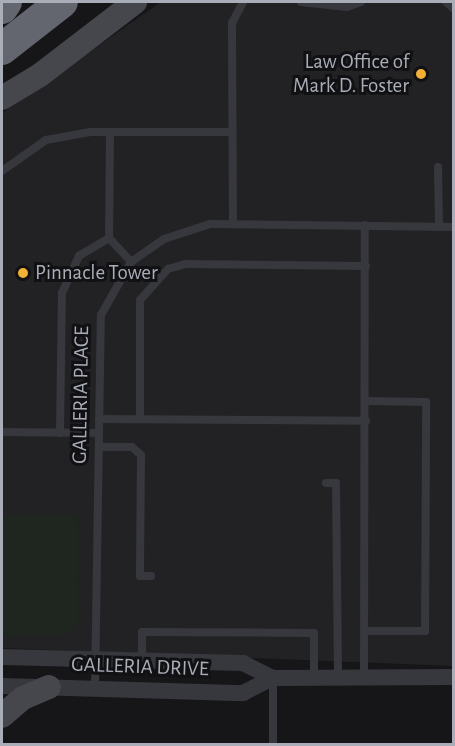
<!DOCTYPE html>
<html>
<head>
<meta charset="utf-8">
<style>
  body { margin:0 }
  #map { position:relative; width:455px; height:746px; overflow:hidden; background:#161618; font-family:"Alegreya Sans",sans-serif }
  div>[style] { position:absolute }
  .built>* { inset:0; background:#222225 }
  .green>* { inset:0; background:#1e261f }
  .service>* { height:8px; margin:-4px; padding:0 4px; transform-origin:4px; border-radius:4px; background:#37383d }
  .minor>* { height:16px; margin:-8px; padding:0 8px; transform-origin:8px; border-radius:8px; background:#37383d }
  .secondary>* { height:24px; margin:-12px; padding:0 12px; transform-origin:12px; border-radius:12px; background:#45474d }
  .motorway>* { height:32px; margin:-16px; padding:0 16px; transform-origin:16px; border-radius:16px; background:#63666e }
  .dots>* { width:16px; height:16px; translate:-50% -50%; box-sizing:border-box; border:3px solid #111113; border-radius:50% }
  span { translate:-50% -50%; white-space:nowrap; text-align:center; line-height:1.15; -webkit-text-stroke:6px #111113; paint-order:stroke }
  .poi-label { font-size:21px; color:#a8adb8 }
  .right { translate:-100% -50%; text-align:right }
  .left { translate:0 -50%; text-align:left }
  .street-label { font-size:21px; color:#a8adb8 }
  .frame { position:absolute; inset:0; border:3px solid #a8adb8; pointer-events:none }
</style>
</head>
<body>
<div id="map">
  <div class="built">
    <i style="clip-path:polygon(161px 2px,453px 2px,453px 666px,2px 648px,2px 113px)"></i>
  </div>
  <div class="green">
    <i style="clip-path:polygon(2px 514px,77px 515px,78px 624px,68px 635px,2px 636px)"></i>
  </div>
  <div class="service">
    <i style="left:301px;top:2px;width:46px;rotate:6.2deg"></i>
    <i style="left:347px;top:7px;width:15px;rotate:-20deg"></i>
    <i style="left:446px;top:2px;width:11px;rotate:41deg"></i>
    <i style="left:110px;top:132px;width:106px;rotate:90.5deg"></i>
    <i style="left:109px;top:238px;width:33px;rotate:47deg"></i>
    <i style="left:438px;top:167px;width:60px;rotate:89deg"></i>
    <i style="left:2px;top:171px;width:54px;rotate:-35.2deg"></i>
    <i style="left:46px;top:140px;width:45px;rotate:-10.3deg"></i>
    <i style="left:90px;top:132px;width:142px"></i>
    <i style="left:233px;top:224px;width:201px;rotate:-90.3deg"></i>
    <i style="left:232px;top:23px;width:24px;rotate:-62deg"></i>
    <i style="left:99px;top:419px;width:267px;rotate:0.4deg"></i>
    <i style="left:140px;top:419px;width:119px;rotate:-90deg"></i>
    <i style="left:140px;top:300px;width:42px;rotate:-47.9deg"></i>
    <i style="left:168px;top:269px;width:18px;rotate:-16deg"></i>
    <i style="left:185px;top:264px;width:181px;rotate:0.6deg"></i>
    <i style="left:2px;top:432px;width:97px;rotate:0.6deg"></i>
    <i style="left:60px;top:433px;width:140px;rotate:-89.2deg"></i>
    <i style="left:62px;top:293px;width:41px;rotate:-65.3deg"></i>
    <i style="left:79px;top:256px;width:35px;rotate:-31deg"></i>
    <i style="left:99px;top:447px;width:33px"></i>
    <i style="left:132px;top:447px;width:12px;rotate:42deg"></i>
    <i style="left:141px;top:455px;width:121px;rotate:90.5deg"></i>
    <i style="left:140px;top:576px;width:11px"></i>
    <i style="left:326px;top:483px;width:10px"></i>
    <i style="left:336px;top:483px;width:194px;rotate:89.4deg"></i>
    <i style="left:365px;top:631px;width:60px"></i>
    <i style="left:425px;top:631px;width:229px;rotate:-89.7deg"></i>
    <i style="left:426px;top:402px;width:60px;rotate:-179deg"></i>
    <i style="left:142px;top:661px;width:29px;rotate:-90deg"></i>
    <i style="left:142px;top:632px;width:172px;rotate:0.3deg"></i>
    <i style="left:314px;top:633px;width:44px;rotate:90deg"></i>
    <i style="left:364px;top:677px;width:452px;rotate:-89.9deg"></i>
    <i style="left:95px;top:688px;width:373px;rotate:-89.1deg"></i>
    <i style="left:101px;top:315px;width:61px;rotate:-60.5deg"></i>
    <i style="left:131px;top:262px;width:40px;rotate:-34.9deg"></i>
    <i style="left:164px;top:239px;width:48px;rotate:-18.1deg"></i>
    <i style="left:210px;top:224px;width:244px;rotate:0.7deg"></i>
    <i style="left:273px;top:744px;width:66px;rotate:-90deg"></i>
  </div>
  <div class="minor">
    <i style="left:2px;top:657px;width:241px;rotate:1.4deg"></i>
    <i style="left:243px;top:663px;width:34px;rotate:27deg"></i>
    <i style="left:2px;top:686px;width:241px;rotate:1.7deg"></i>
    <i style="left:243px;top:693px;width:34px;rotate:-27deg"></i>
    <i style="left:273px;top:678px;width:181px;rotate:-0.3deg"></i>
  </div>
  <div class="secondary">
    <i style="left:2px;top:98px;width:44px;rotate:-31.2deg"></i>
    <i style="left:40px;top:75px;width:120px;rotate:-37.5deg"></i>
    <i style="left:2px;top:716px;width:28px;rotate:-41deg"></i>
    <i style="left:23px;top:698px;width:28px;rotate:-23deg"></i>
  </div>
  <div class="motorway">
    <i style="left:2px;top:8px;width:7px;rotate:-56deg"></i>
    <i style="left:2px;top:49px;width:76px;rotate:-38.1deg"></i>
  </div>
  <div class="dots">
    <i style="left:421px;top:74px;background:#f2b134"></i>
    <i style="left:23px;top:273px;background:#f2b134"></i>
  </div>
  <div class="poi-label">
    <span class="right" style="left:409px;top:74px">Law Office of<br>Mark D. Foster</span>
    <span class="left" style="left:35px;top:273px">Pinnacle Tower</span>
  </div>
  <div class="street-label">
    <span style="left:81px;top:395px;rotate:-89deg">GALLERIA PLACE</span>
    <span style="left:140px;top:667px;rotate:2deg">GALLERIA DRIVE</span>
  </div>
  <div class="frame"></div>
</div>
</body>
</html>
